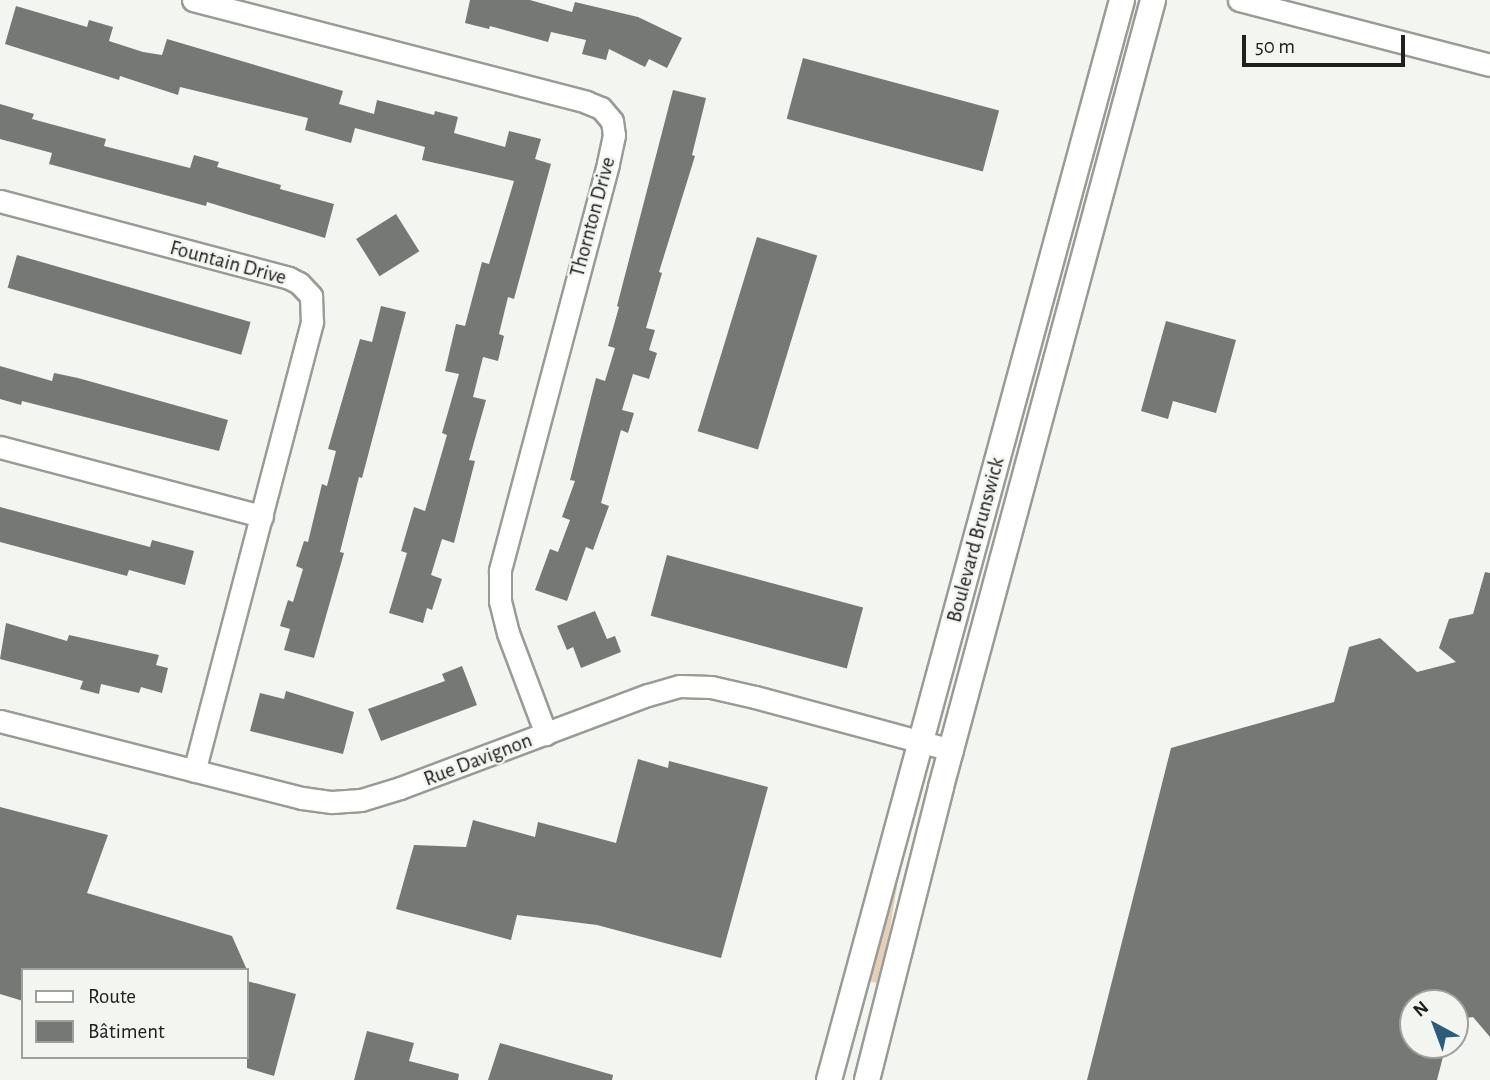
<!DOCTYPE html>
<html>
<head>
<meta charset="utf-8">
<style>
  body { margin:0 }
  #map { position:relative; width:1490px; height:1080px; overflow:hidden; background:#f3f5f0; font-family:"Alegreya Sans",sans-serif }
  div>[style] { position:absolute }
  .green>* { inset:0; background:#e5d0b7 }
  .building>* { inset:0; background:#757875; transform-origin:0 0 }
  .roads { filter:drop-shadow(2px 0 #999b96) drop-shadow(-2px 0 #999b96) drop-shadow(0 2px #999b96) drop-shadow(0 -2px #999b96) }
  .minor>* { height:21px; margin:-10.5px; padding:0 10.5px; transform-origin:10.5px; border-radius:10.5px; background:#fff }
  .tertiary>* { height:24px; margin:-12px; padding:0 12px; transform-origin:12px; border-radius:12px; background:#fff }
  span { translate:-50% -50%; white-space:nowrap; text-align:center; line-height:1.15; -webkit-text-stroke:5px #f3f5f0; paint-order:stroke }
  .street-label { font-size:21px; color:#20211f }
  .legend { position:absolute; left:21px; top:968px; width:228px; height:91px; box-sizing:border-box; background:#f3f5f0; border:2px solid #9fa09c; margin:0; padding:9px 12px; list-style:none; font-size:21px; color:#20211f }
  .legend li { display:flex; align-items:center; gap:14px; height:35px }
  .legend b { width:35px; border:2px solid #9fa09c }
  .north { position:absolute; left:1399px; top:989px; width:70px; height:70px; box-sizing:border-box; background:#f3f5f0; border:2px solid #9fa09c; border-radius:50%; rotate:319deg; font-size:19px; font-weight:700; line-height:28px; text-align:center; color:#20211f }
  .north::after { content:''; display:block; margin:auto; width:24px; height:32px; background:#2d5c7a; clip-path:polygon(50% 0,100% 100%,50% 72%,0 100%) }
  .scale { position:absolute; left:1242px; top:35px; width:163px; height:32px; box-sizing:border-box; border:4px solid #20211f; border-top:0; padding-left:9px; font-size:21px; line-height:24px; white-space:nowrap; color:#20211f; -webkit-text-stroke:5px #f3f5f0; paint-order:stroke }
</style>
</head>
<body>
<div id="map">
  <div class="green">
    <i style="clip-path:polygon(893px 885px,897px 886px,881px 984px,868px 981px)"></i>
  </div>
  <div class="building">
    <i style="clip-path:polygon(470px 0,530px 0,572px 12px,575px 2px,638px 17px,682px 38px,667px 68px,649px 59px,645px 67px,609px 49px,606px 60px,582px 54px,586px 40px,551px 32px,548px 42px,490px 26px,489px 29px,465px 23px)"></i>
    <i style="clip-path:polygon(16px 6px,87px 27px,89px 20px,113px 27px,109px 41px,143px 52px,162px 55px,167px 39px,343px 91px,339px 104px,374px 114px,377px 100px,434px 115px,435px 111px,458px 117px,454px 133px,505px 147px,509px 131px,541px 139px,535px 159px,551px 164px,514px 299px,508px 297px,499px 334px,504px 336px,498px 361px,483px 357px,473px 397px,486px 400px,469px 460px,475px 461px,454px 543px,442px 539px,431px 575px,442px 579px,432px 610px,427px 608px,423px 623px,389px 613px,407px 553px,401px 551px,414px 507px,425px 511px,447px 435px,442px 433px,459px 374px,445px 371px,456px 324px,465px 326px,482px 262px,489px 264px,514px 181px,422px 160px,425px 147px,355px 128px,351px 143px,305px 130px,308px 118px,180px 87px,178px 95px,120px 76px,119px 80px,5px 44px)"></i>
    <i style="left:803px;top:58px;width:203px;height:63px;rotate:15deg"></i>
    <i style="clip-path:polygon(673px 90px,706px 98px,692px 155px,695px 156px,659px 272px,662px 273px,646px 328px,655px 330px,649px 350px,657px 353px,649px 379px,633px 374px,622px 410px,634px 413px,628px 433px,621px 430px,601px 503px,609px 506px,593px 550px,586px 547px,567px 601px,535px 590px,550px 549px,558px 552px,570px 520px,562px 517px,575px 481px,570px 480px,596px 378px,605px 381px,615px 348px,608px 346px,619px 307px,617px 306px)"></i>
    <i style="clip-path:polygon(0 104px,34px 114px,32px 119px,106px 139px,104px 146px,190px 168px,194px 155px,219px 162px,217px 167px,281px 185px,280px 189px,334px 204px,325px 238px,207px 202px,206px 206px,49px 164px,52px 153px,0 139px)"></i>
    <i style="left:396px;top:214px;width:44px;height:47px;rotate:58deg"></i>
    <i style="left:757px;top:237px;width:63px;height:203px;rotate:17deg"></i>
    <i style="left:17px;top:255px;width:243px;height:34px;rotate:16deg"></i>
    <i style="clip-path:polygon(381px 306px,406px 312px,362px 478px,359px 477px,340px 552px,344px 553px,314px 658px,284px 650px,290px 629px,280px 626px,288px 600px,293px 602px,303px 569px,296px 566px,304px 541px,308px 542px,322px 484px,327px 486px,336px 451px,328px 449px,360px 339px,372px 342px)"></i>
    <i style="clip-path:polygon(1166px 321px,1236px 340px,1216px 413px,1173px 401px,1168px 419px,1141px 411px)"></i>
    <i style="clip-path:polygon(0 366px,52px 381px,54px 373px,78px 378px,228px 420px,219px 451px,22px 401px,21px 405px,0 399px)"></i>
    <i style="clip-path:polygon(0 507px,150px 547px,152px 540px,194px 551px,185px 585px,129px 570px,127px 576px,0 542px)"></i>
    <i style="left:667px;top:555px;width:203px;height:63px;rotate:15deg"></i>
    <i style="clip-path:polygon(1485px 572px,1490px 573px,1490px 1037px,1473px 1017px,1455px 1020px,1455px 1003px,1413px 1003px,1413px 1045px,1446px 1045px,1437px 1080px,1087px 1080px,1171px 748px,1334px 702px,1349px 647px,1380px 638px,1417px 672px,1456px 662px,1439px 648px,1449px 619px,1473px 614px)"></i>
    <i style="clip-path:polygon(595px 611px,607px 639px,615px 636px,621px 652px,581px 668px,573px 647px,567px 650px,557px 626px)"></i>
    <i style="clip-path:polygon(6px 623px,67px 641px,69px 635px,159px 655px,156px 665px,168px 668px,162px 693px,141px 687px,139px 693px,101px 684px,99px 694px,80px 689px,83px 681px,0 659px)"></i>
    <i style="clip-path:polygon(462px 666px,477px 705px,381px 741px,368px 709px,445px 681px,442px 674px)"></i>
    <i style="clip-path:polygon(286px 691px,354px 712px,343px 754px,250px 731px,260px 693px,284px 699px)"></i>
    <i style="clip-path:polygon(638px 759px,668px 768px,669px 761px,768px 787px,721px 958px,597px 925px,517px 915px,511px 940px,396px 909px,414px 845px,466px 847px,473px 820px,535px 837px,538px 822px,616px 843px)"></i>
    <i style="clip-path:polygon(0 807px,108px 835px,87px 893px,232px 936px,247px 970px,23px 970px,23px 1001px,0 994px)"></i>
    <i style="clip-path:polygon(247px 981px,296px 994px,274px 1076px,247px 1068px)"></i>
    <i style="clip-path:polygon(367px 1031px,414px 1043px,409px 1061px,459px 1074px,458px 1080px,354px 1080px)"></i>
    <i style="clip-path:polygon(500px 1043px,613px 1075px,612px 1080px,488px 1080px)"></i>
  </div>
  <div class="roads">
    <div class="minor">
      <i style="left:193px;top:0;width:406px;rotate:14.5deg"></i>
      <i style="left:586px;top:102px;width:16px;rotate:22deg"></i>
      <i style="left:601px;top:108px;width:17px;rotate:50deg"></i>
      <i style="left:612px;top:121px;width:14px;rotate:82deg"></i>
      <i style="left:614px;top:135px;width:30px;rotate:102deg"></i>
      <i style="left:608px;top:164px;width:421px;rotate:104.9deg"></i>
      <i style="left:500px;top:571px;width:30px;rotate:90deg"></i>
      <i style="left:500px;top:601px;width:33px;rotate:76deg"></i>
      <i style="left:508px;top:633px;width:108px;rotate:69.4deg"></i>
      <i style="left:1239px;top:0;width:259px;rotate:14.5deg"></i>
      <i style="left:0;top:201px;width:299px;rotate:14.9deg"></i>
      <i style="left:289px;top:278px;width:11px;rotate:27deg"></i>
      <i style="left:299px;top:283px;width:18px;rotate:47deg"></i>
      <i style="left:311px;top:296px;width:26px;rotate:88deg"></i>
      <i style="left:312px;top:322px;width:464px;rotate:104.7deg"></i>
      <i style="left:0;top:447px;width:271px;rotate:14.8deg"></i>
      <i style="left:0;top:721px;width:312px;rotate:14.3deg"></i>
      <i style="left:302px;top:798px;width:30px;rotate:8deg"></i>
      <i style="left:332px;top:802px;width:29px;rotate:-4deg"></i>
      <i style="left:361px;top:800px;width:41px;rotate:-17.1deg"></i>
      <i style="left:400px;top:788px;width:265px;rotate:-20.6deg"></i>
      <i style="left:648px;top:695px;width:33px;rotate:-16deg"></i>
      <i style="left:680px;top:686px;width:31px;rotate:2deg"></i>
      <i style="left:711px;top:687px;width:45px;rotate:12.8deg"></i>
      <i style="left:755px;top:697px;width:204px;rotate:15.1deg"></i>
    </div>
    <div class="tertiary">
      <i style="left:829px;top:1080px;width:1119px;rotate:-74.82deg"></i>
      <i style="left:867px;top:1080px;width:302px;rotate:-75.8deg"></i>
      <i style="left:941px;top:787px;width:815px;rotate:-74.92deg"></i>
    </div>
  </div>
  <div class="street-label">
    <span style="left:593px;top:217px;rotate:-75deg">Thornton Drive</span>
    <span style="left:228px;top:263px;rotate:15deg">Fountain Drive</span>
    <span style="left:976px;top:540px;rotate:-75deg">Boulevard Brunswick</span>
    <span style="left:478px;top:760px;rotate:-21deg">Rue Davignon</span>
  </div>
  <ul class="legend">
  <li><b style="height:9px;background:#fff"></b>Route</li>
  <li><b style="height:19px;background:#757875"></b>Bâtiment</li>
  </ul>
  <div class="north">N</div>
  <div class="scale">50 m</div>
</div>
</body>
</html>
